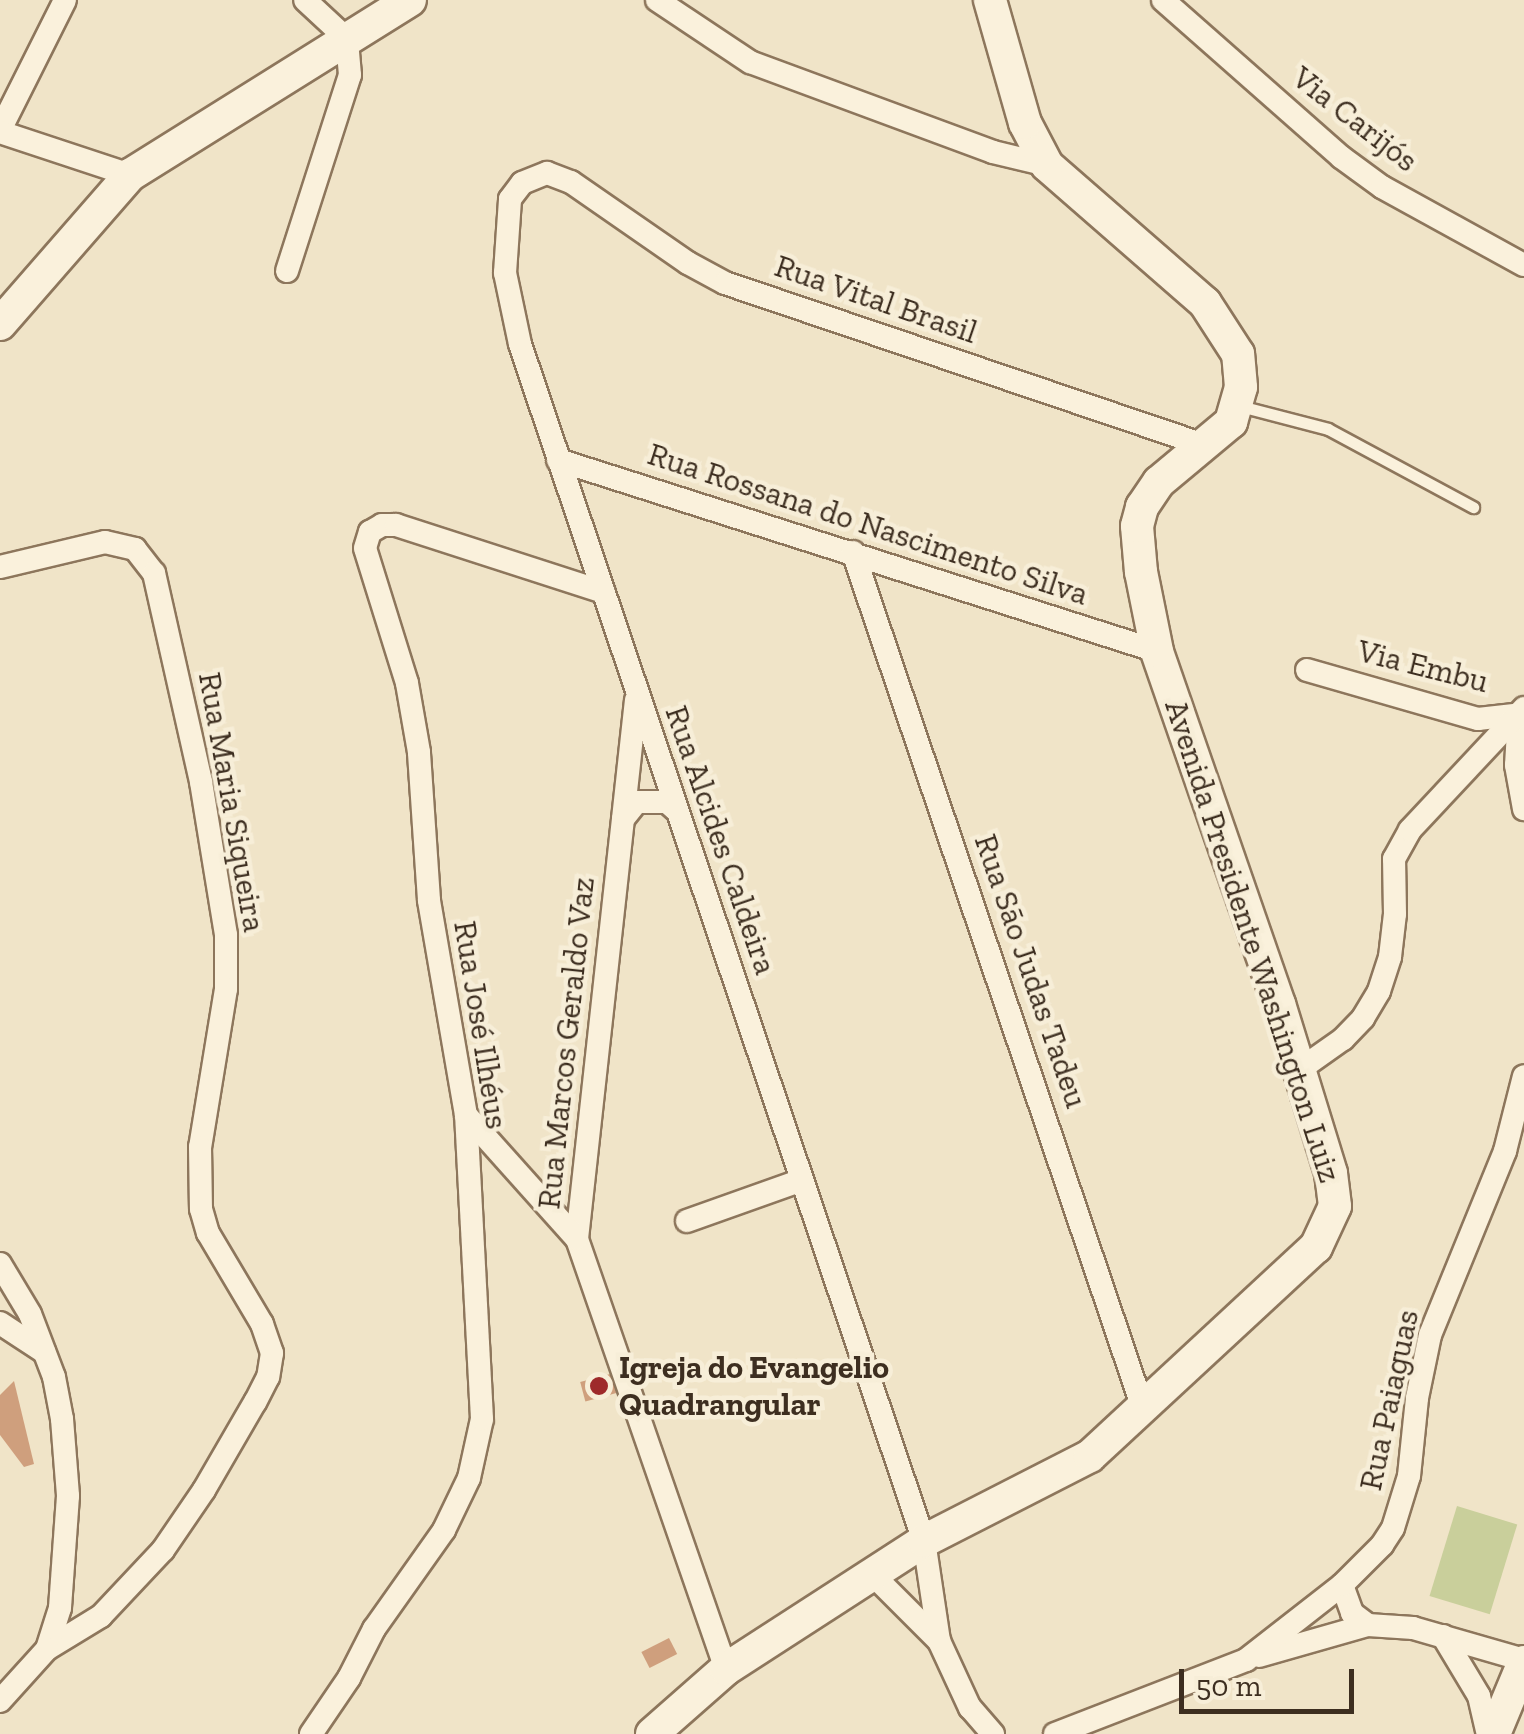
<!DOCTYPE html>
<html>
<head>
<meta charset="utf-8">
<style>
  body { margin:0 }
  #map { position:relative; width:1524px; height:1734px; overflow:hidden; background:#f0e4c8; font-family:"Zilla Slab",serif }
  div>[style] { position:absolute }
  .green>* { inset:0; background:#c9cf9b; transform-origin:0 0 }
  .building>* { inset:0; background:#cf9f7d; transform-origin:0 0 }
  .roads { filter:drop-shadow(2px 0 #8d765c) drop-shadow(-2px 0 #8d765c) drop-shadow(0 2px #8d765c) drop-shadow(0 -2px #8d765c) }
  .lane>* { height:11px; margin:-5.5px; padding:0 5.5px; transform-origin:5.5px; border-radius:5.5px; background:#faf1dc }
  .street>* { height:22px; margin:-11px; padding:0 11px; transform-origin:11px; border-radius:11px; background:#faf1dc }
  .secondary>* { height:32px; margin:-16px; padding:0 16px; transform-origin:16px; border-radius:16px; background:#faf1dc }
  .dots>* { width:28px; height:28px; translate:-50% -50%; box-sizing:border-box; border:5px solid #f7eed8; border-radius:50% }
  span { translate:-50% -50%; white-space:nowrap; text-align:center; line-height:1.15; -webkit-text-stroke:9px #f7eed8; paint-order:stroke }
  .street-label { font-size:32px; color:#3d2e20 }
  .poi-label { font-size:32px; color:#3d2e20; font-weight:700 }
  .left { translate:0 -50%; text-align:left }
  .scale { position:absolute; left:1179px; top:1669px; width:175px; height:45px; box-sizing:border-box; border:5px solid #3d2e20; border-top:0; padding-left:12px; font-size:30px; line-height:35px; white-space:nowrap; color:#3d2e20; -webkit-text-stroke:8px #f7eed8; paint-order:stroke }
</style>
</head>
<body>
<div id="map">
  <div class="green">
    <i style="left:1457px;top:1506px;width:63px;height:94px;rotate:17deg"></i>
  </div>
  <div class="building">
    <i style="left:614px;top:1373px;width:20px;height:35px;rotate:75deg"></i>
    <i style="clip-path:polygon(14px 1381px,34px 1464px,24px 1467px,0 1435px,0 1395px)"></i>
    <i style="left:669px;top:1638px;width:18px;height:31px;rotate:63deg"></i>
  </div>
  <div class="roads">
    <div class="lane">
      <i style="left:1240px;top:406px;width:91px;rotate:14.6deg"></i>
      <i style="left:1328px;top:429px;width:165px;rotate:28.3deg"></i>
    </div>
    <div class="street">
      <i style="left:657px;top:0;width:112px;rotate:33.7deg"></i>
      <i style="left:750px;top:62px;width:259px;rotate:20.3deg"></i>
      <i style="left:993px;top:152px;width:56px;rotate:13.5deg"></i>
      <i style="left:1163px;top:0;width:237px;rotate:41.4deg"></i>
      <i style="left:1341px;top:157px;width:51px;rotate:36.2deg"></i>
      <i style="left:1382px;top:187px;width:162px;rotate:28.8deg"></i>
      <i style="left:0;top:130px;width:145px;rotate:-63.4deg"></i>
      <i style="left:0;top:132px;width:137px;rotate:18.3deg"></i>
      <i style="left:287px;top:271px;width:206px;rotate:-72.2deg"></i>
      <i style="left:350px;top:75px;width:36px;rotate:-95deg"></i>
      <i style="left:347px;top:39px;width:57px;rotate:-137.1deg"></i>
      <i style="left:558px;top:460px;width:629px;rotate:17.69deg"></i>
      <i style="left:853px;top:552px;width:907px;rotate:71.29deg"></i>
      <i style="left:0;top:567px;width:108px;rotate:-13.4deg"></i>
      <i style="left:105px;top:542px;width:31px;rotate:13deg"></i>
      <i style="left:135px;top:549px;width:31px;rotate:52deg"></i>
      <i style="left:154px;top:573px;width:214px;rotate:77.3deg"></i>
      <i style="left:201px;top:782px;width:155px;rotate:80.7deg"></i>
      <i style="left:226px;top:935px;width:54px;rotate:90deg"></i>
      <i style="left:226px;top:989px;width:160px;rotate:99.3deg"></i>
      <i style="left:200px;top:1147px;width:62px;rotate:89.1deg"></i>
      <i style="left:201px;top:1209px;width:25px;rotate:74deg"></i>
      <i style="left:208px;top:1233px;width:106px;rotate:59.3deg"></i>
      <i style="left:262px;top:1324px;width:31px;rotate:71deg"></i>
      <i style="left:272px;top:1353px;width:24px;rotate:99deg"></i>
      <i style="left:268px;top:1377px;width:28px;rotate:117deg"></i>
      <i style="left:255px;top:1402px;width:102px;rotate:120.1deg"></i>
      <i style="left:204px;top:1490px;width:73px;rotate:124.3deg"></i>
      <i style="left:163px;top:1550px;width:91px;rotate:133.2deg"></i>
      <i style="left:101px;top:1616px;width:63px;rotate:148.6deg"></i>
      <i style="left:1307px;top:670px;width:178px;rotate:16deg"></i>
      <i style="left:1478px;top:719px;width:43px;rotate:-6.6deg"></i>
      <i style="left:636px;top:700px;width:542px;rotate:96.25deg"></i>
      <i style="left:577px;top:1239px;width:455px;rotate:70.9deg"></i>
      <i style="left:1519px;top:715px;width:50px;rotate:93.4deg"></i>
      <i style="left:1516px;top:765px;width:45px;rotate:79.7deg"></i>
      <i style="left:623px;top:819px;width:22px;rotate:-51deg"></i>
      <i style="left:637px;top:802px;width:30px"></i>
      <i style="left:667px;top:802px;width:13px;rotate:42deg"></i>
      <i style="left:1299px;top:1070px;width:54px;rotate:-35.2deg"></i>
      <i style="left:1343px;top:1039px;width:29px;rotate:-46deg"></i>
      <i style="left:1363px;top:1018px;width:31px;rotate:-59deg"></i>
      <i style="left:1379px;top:991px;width:36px;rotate:-72deg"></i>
      <i style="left:1390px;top:957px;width:43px;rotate:-83.4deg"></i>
      <i style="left:1395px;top:914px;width:55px;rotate:-91deg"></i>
      <i style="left:1394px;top:859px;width:33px;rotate:-61deg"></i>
      <i style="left:1410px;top:830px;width:167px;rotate:-46.9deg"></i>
      <i style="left:466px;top:1115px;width:166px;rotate:48.2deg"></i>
      <i style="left:687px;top:1221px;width:122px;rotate:-19.6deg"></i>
      <i style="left:0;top:1264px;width:58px;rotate:59deg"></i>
      <i style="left:30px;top:1314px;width:67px;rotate:69.1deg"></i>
      <i style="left:54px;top:1377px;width:43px;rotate:79.2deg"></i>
      <i style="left:62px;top:1419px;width:77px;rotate:85.5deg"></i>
      <i style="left:68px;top:1496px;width:112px;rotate:94.1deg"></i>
      <i style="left:60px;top:1608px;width:43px;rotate:107.6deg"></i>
      <i style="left:47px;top:1649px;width:70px;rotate:132.1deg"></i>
      <i style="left:0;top:1323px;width:53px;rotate:33.4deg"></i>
      <i style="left:872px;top:1574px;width:95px;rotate:45deg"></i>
      <i style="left:1342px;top:1585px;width:30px;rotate:70deg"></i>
      <i style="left:1352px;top:1613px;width:20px;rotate:37deg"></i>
      <i style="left:1368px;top:1625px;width:45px;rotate:3.8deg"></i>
      <i style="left:1413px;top:1628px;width:116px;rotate:16.1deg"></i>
      <i style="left:1443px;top:1636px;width:70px;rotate:59deg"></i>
      <i style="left:1479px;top:1696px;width:39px;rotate:77deg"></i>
      <i style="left:1259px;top:1656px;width:113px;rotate:-15.9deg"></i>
      <i style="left:311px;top:1734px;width:68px;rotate:-55.8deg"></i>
      <i style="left:349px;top:1678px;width:55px;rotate:-63deg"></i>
      <i style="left:374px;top:1629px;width:121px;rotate:-54.7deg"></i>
      <i style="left:444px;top:1530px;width:58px;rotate:-64.3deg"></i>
      <i style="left:469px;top:1478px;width:60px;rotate:-77.6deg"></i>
      <i style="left:482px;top:1419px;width:304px;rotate:-93deg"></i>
      <i style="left:466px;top:1115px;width:218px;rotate:-99.8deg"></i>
      <i style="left:429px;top:900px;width:148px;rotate:-93.9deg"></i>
      <i style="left:419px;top:752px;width:70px;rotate:-99.9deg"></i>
      <i style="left:407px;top:683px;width:141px;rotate:-107.3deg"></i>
      <i style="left:365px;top:548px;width:17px;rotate:-73deg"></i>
      <i style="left:370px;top:532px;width:14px;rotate:-30deg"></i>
      <i style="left:382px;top:525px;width:14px"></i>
      <i style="left:396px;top:525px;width:218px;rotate:17.9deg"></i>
      <i style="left:993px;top:1734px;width:35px;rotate:-131deg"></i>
      <i style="left:970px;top:1708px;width:74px;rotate:-114.8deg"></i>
      <i style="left:939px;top:1641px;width:101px;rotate:-98.5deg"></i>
      <i style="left:924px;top:1541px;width:1263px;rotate:-108.65deg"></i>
      <i style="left:520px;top:344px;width:73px;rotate:-101.9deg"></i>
      <i style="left:505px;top:273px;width:74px;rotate:-86.1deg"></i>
      <i style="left:510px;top:199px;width:20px;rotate:-53deg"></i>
      <i style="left:522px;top:183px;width:27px;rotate:-22deg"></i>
      <i style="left:547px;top:173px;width:26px;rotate:21deg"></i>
      <i style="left:571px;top:182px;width:142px;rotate:34.7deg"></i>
      <i style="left:688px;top:263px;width:42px;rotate:28.4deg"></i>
      <i style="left:725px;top:283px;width:506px;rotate:18.69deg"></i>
      <i style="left:1055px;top:1734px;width:205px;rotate:-21.2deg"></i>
      <i style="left:1246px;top:1660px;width:122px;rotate:-38deg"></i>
      <i style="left:1342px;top:1585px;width:57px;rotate:-45deg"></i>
      <i style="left:1382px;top:1545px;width:20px;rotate:-57deg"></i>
      <i style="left:1393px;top:1528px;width:54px;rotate:-72.9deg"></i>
      <i style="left:1409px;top:1476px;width:78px;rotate:-84.1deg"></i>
      <i style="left:1417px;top:1398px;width:64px;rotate:-78.3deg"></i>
      <i style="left:1430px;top:1335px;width:199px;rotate:-67.8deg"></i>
      <i style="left:1505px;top:1151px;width:77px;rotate:-75.8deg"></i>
    </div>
    <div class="secondary">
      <i style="left:0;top:324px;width:198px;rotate:-48.9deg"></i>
      <i style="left:130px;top:175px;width:330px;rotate:-32deg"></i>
      <i style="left:652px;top:1734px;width:98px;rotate:-41.3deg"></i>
      <i style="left:726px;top:1669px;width:236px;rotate:-32.9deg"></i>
      <i style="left:924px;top:1541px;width:186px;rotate:-27.1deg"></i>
      <i style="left:1090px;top:1456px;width:308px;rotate:-42.8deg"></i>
      <i style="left:1316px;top:1247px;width:45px;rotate:-65.1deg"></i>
      <i style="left:1335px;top:1206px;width:33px;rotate:-97deg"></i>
      <i style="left:1331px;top:1173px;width:177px;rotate:-107.1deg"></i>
      <i style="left:1279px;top:1004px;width:373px;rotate:-109.1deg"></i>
      <i style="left:1157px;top:651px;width:81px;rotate:-101.4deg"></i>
      <i style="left:1141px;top:572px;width:46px;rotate:-95deg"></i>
      <i style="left:1137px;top:526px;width:20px;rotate:-75deg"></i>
      <i style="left:1142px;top:507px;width:30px;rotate:-56deg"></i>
      <i style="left:1159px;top:482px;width:94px;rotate:-39.8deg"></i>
      <i style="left:1231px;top:422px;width:36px;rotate:-74deg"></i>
      <i style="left:1241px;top:387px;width:33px;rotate:-95deg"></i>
      <i style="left:1238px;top:354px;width:61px;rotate:-122.9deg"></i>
      <i style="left:1205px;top:303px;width:210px;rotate:-138.9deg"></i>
      <i style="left:1047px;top:165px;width:47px;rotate:-117.6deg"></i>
      <i style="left:1025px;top:123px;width:128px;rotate:-105.9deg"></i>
      <i style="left:1494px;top:1734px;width:78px;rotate:-67.4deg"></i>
    </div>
  </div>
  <div class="dots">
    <i style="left:599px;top:1386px;background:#9e2a2b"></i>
  </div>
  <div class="street-label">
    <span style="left:1355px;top:119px;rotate:38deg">Via Carijós</span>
    <span style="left:876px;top:299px;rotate:19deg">Rua Vital Brasil</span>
    <span style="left:868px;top:524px;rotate:18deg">Rua Rossana do Nascimento Silva</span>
    <span style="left:1423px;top:666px;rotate:14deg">Via Embu</span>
    <span style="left:232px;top:802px;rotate:80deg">Rua Maria Siqueira</span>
    <span style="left:721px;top:840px;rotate:71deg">Rua Alcides Caldeira</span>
    <span style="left:1253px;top:941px;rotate:72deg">Avenida Presidente Washington Luiz</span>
    <span style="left:1031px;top:971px;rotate:71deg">Rua São Judas Tadeu</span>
    <span style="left:481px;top:1025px;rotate:81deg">Rua José Ilhéus</span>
    <span style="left:566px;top:1043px;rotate:-84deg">Rua Marcos Geraldo Vaz</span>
    <span style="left:1389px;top:1400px;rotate:-78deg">Rua Paiaguas</span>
  </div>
  <div class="poi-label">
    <span class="left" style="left:619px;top:1386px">Igreja do Evangelio<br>Quadrangular</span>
  </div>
  <div class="scale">50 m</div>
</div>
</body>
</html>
